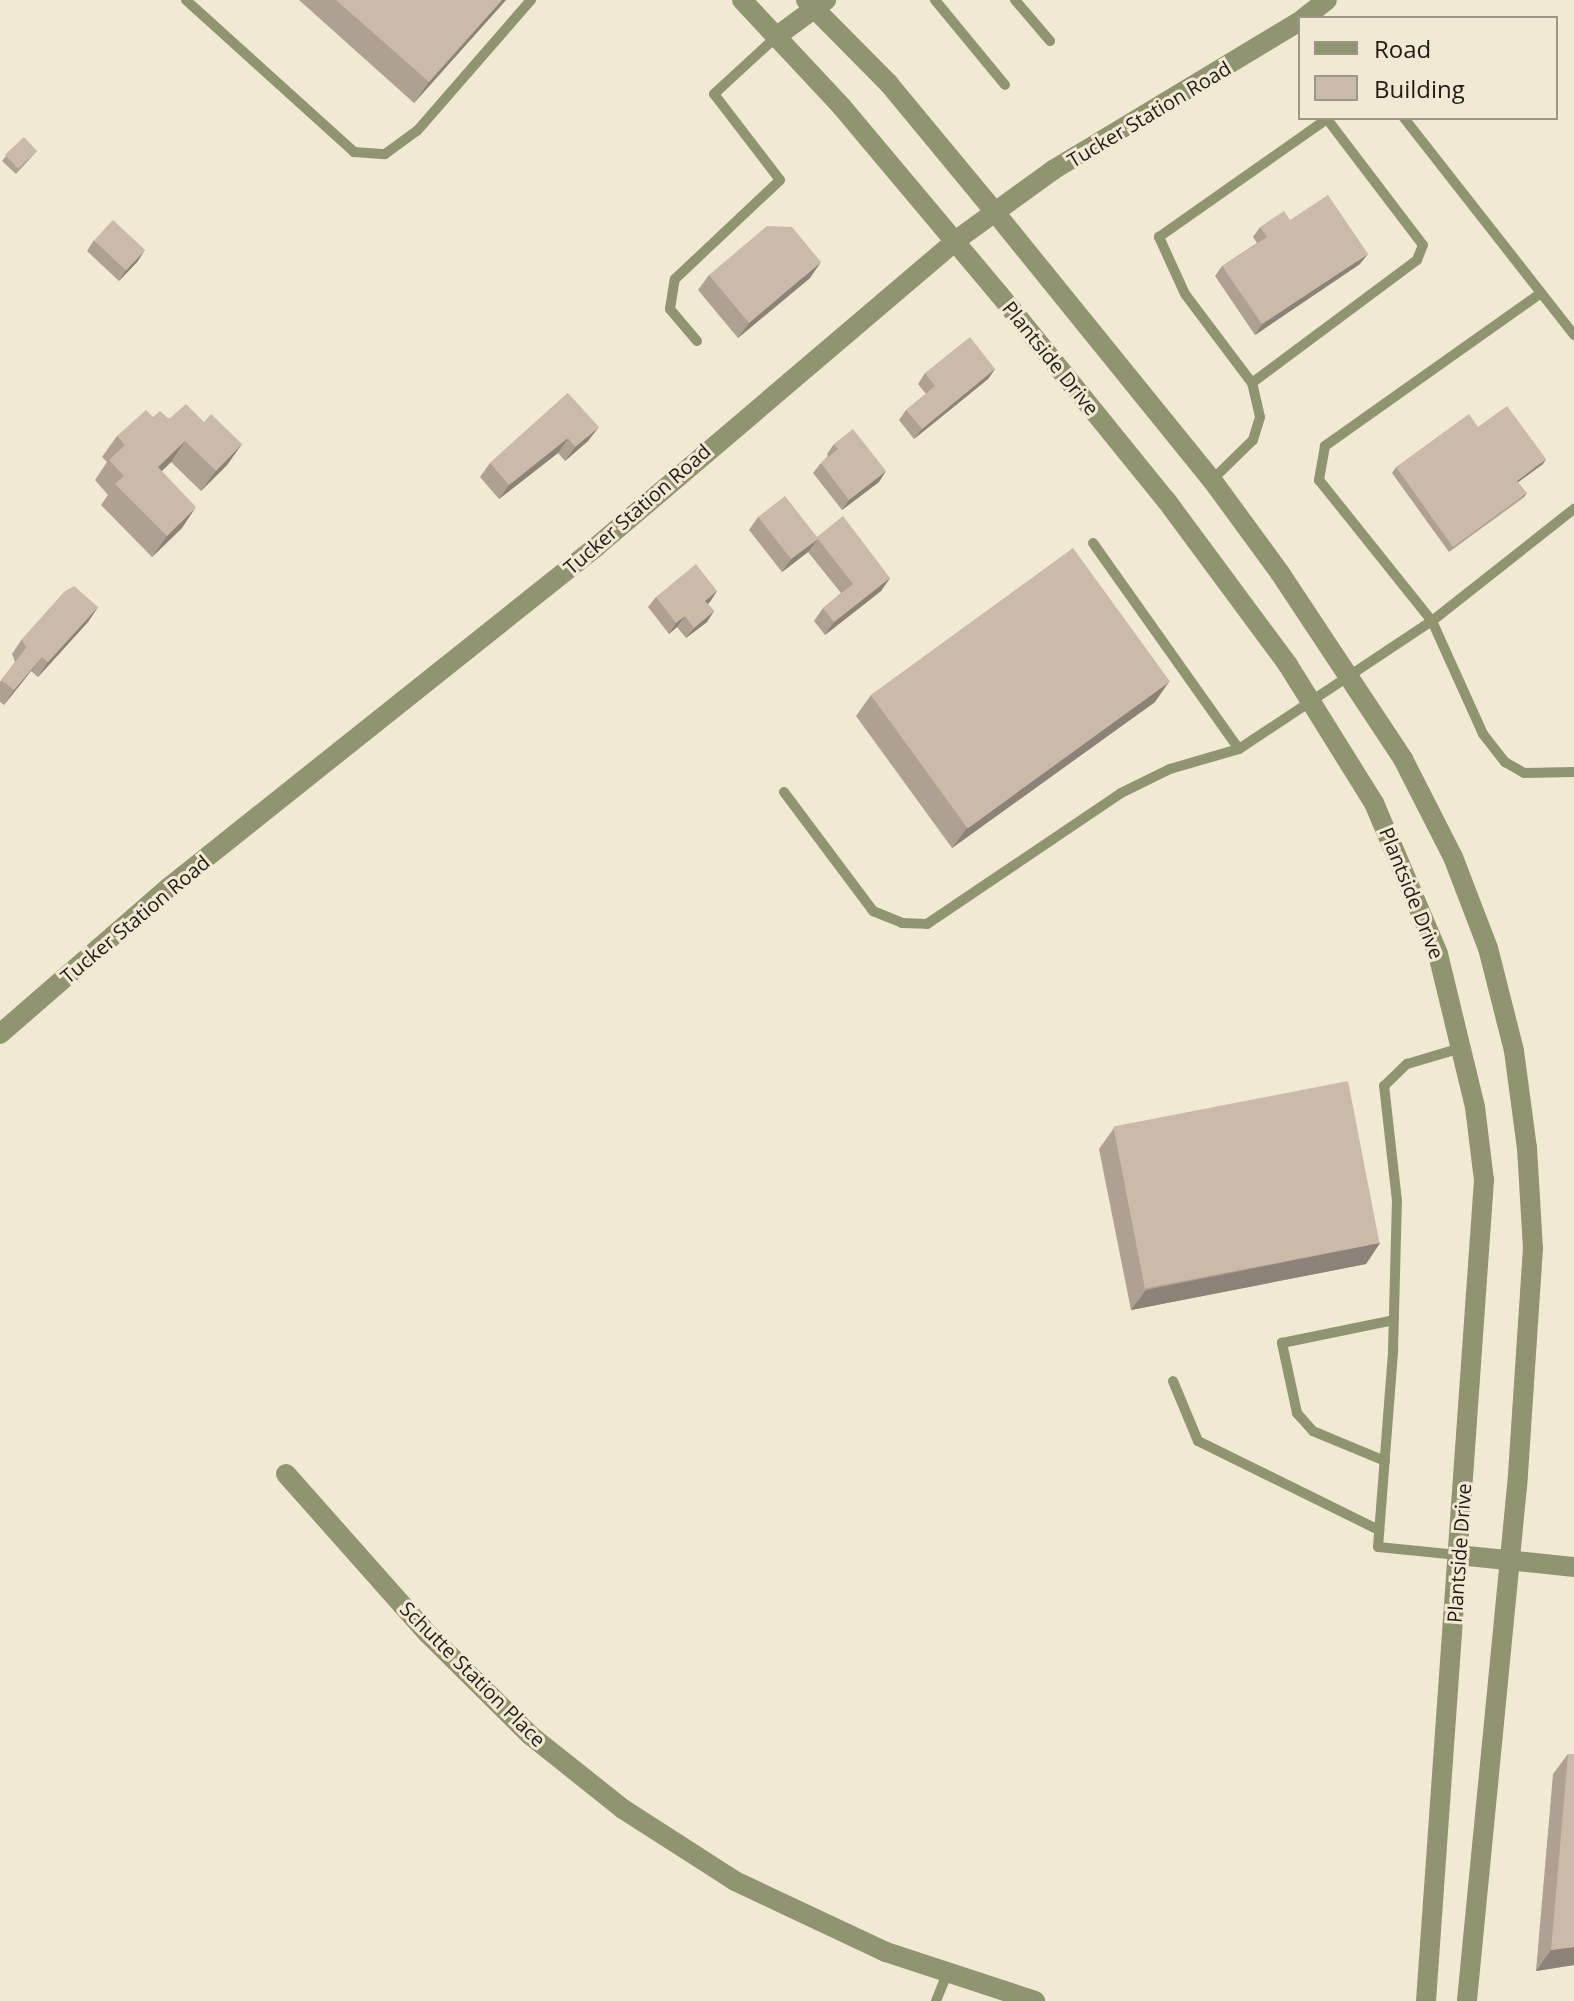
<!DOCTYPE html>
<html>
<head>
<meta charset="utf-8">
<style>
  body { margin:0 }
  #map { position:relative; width:1574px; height:2001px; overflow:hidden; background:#f1e9d4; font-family:"Open Sans",sans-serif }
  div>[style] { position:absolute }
  .service>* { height:10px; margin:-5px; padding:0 5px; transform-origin:5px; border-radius:5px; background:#919470 }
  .minor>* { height:20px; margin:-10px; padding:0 10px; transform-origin:10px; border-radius:10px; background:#919470 }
  .tertiary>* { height:20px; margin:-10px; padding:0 10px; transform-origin:10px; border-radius:10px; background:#919470 }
  .wall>* { inset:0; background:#aea092 }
  .shaded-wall>* { inset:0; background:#8d8277; transform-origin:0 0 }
  .building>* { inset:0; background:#cabaaa; transform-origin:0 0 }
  span { translate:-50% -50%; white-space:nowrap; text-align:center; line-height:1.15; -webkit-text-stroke:6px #f1e9d4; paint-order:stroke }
  .street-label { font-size:20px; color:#201d15 }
  .legend { position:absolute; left:1298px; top:16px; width:260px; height:104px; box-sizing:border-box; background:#f1e9d4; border:2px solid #9d9788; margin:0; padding:10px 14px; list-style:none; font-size:24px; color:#201d15 }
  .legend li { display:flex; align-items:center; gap:16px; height:40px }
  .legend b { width:40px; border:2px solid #9d9788 }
</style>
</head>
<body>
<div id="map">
  <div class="service">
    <i style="left:186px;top:0;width:227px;rotate:42.1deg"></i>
    <i style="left:354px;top:152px;width:31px;rotate:4deg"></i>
    <i style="left:385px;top:154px;width:39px;rotate:-36deg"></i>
    <i style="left:417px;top:131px;width:174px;rotate:-49deg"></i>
    <i style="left:935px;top:0;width:110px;rotate:50.5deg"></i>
    <i style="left:1015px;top:0;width:54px;rotate:49.5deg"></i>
    <i style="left:1404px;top:118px;width:276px;rotate:51.9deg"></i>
    <i style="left:1327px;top:119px;width:158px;rotate:52.7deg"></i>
    <i style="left:1423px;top:245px;width:16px;rotate:112deg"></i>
    <i style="left:1417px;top:260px;width:206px;rotate:143.3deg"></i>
    <i style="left:1252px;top:383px;width:111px;rotate:-127deg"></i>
    <i style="left:1185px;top:294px;width:63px;rotate:-114.5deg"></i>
    <i style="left:1159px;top:237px;width:205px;rotate:-35.1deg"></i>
    <i style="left:1327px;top:119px;width:2px;rotate:-27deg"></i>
    <i style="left:1541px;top:293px;width:265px;rotate:144.7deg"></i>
    <i style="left:1325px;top:446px;width:35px;rotate:100deg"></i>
    <i style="left:1319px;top:480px;width:181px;rotate:51.3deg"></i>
    <i style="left:1432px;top:621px;width:181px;rotate:-38.3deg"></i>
    <i style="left:697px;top:341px;width:42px;rotate:-130.2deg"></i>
    <i style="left:670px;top:309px;width:30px;rotate:-81deg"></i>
    <i style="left:675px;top:279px;width:144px;rotate:-43.3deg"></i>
    <i style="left:780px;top:180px;width:108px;rotate:-127.5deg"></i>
    <i style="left:714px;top:94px;width:86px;rotate:-42.6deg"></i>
    <i style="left:1212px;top:480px;width:57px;rotate:-44.3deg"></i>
    <i style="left:1253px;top:440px;width:24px;rotate:-73deg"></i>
    <i style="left:1260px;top:417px;width:35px;rotate:-103deg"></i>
    <i style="left:1093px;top:543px;width:252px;rotate:54.7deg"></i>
    <i style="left:784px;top:792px;width:149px;rotate:53.2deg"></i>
    <i style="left:873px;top:911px;width:31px;rotate:22deg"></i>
    <i style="left:902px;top:923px;width:25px;rotate:2deg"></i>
    <i style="left:927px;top:924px;width:234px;rotate:-34deg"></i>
    <i style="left:1121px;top:793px;width:55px;rotate:-26.1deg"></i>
    <i style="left:1170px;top:769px;width:72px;rotate:-16.2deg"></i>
    <i style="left:1239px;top:749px;width:232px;rotate:-33.6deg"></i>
    <i style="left:1432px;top:621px;width:124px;rotate:65.7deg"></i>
    <i style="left:1483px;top:734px;width:36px;rotate:52deg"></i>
    <i style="left:1505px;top:762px;width:22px;rotate:30deg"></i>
    <i style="left:1524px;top:773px;width:50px;rotate:-1.1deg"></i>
    <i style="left:1173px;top:1381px;width:65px;rotate:67.4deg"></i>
    <i style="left:1198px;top:1441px;width:202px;rotate:26.2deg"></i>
    <i style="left:1385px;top:1461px;width:78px;rotate:-157.4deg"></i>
    <i style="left:1313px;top:1431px;width:24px;rotate:-132deg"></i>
    <i style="left:1297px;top:1413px;width:72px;rotate:-102.1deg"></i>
    <i style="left:1282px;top:1343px;width:114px;rotate:-11.6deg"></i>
    <i style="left:1458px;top:1555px;width:80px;rotate:-174.3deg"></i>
    <i style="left:1378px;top:1547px;width:197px;rotate:-85.6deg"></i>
    <i style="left:1393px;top:1351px;width:150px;rotate:-88.5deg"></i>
    <i style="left:1397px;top:1201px;width:116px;rotate:-96.4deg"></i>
    <i style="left:1384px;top:1086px;width:32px;rotate:-44deg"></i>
    <i style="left:1407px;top:1064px;width:56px;rotate:-16.5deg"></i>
    <i style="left:936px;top:2001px;width:27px;rotate:-68deg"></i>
  </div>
  <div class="minor">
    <i style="left:777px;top:36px;width:61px;rotate:-36.3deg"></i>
    <i style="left:0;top:1034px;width:223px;rotate:-41deg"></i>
    <i style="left:168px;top:888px;width:547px;rotate:-38.55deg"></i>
    <i style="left:596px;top:547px;width:472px;rotate:-40.4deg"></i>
    <i style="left:286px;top:1474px;width:214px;rotate:48.4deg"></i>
    <i style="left:428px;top:1634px;width:144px;rotate:44.7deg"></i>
    <i style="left:530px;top:1735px;width:119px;rotate:38.5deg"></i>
    <i style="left:623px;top:1809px;width:133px;rotate:32.7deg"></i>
    <i style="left:735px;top:1881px;width:167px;rotate:25.2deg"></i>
    <i style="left:886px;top:1952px;width:157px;rotate:18.2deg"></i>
    <i style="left:1458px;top:1555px;width:117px;rotate:5.9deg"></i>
  </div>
  <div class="tertiary">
    <i style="left:742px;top:0;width:146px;rotate:46.9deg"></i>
    <i style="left:842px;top:107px;width:244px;rotate:50deg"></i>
    <i style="left:999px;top:294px;width:265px;rotate:51deg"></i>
    <i style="left:1166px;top:500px;width:205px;rotate:53.5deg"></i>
    <i style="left:1288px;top:665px;width:163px;rotate:58.1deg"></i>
    <i style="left:1374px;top:803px;width:164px;rotate:67deg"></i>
    <i style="left:1438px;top:954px;width:157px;rotate:76.4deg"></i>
    <i style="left:1475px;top:1107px;width:74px;rotate:83deg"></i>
    <i style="left:1484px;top:1180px;width:823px;rotate:94.04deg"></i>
    <i style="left:806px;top:0;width:118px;rotate:45.3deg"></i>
    <i style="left:889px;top:84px;width:165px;rotate:50.4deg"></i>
    <i style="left:994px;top:211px;width:346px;rotate:51deg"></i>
    <i style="left:1212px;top:480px;width:115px;rotate:53.8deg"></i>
    <i style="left:1280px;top:573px;width:223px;rotate:56.5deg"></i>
    <i style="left:1403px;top:759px;width:110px;rotate:63deg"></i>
    <i style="left:1453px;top:857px;width:97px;rotate:69deg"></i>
    <i style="left:1488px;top:948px;width:106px;rotate:75.8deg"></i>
    <i style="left:1514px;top:1051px;width:98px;rotate:82.4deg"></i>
    <i style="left:1527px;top:1148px;width:100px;rotate:86.6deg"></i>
    <i style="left:1533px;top:1248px;width:239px;rotate:93.8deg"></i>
    <i style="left:1517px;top:1486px;width:517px;rotate:95.55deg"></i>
    <i style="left:1304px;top:18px;width:29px;rotate:-38deg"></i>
    <i style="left:955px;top:241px;width:121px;rotate:-35.9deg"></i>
    <i style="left:1053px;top:170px;width:288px;rotate:-31.1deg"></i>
  </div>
  <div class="wall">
    <i style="clip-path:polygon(299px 0,506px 0,414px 103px)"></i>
    <i style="clip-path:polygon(37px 151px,16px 174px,2px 161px,6px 156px)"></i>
    <i style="clip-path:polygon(1290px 220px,1360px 264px,1255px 335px,1215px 276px,1222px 266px,1257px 243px,1253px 237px,1260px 227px)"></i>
    <i style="clip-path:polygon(94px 240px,138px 261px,119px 281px,87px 251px)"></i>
    <i style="clip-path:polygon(709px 275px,810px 278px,738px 338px,698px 290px)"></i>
    <i style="clip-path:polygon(995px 369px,988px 379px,914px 439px,899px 420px,906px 410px,926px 394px,918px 384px,925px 373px)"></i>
    <i style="clip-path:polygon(568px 393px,588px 441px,565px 461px,558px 453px,499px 499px,480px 477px,490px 463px)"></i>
    <i style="clip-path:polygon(153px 417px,204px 422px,242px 444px,227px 465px,201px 491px,171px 462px,162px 471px,182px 528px,152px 557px,101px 505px,108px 495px,95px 480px,107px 462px,102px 457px,117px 436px)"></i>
    <i style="clip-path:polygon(1478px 427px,1543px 464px,1518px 482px,1523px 498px,1449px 552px,1392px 473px,1396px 467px)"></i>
    <i style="clip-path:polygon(834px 444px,879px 482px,842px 510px,813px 473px,821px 463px,828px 456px,827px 454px)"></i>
    <i style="clip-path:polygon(758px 517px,817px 537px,890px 578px,881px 591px,825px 635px,814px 621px,823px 608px,841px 593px,808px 552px,782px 572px,749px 530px)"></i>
    <i style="clip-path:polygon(717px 591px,708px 604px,714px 611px,707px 622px,686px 638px,677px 627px,669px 634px,648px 607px,656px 597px)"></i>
    <i style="clip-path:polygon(98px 607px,88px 622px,38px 677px,31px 671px,4px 705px,0 702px,0 682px,15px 662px,12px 654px,22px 639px)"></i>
    <i style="clip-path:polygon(871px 695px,1155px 702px,952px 848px,856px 716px)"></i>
    <i style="clip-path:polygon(1114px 1128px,1380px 1243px,1366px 1264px,1131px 1310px,1099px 1149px)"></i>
    <i style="clip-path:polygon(1568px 1754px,1574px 1754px,1574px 1965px,1536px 1971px,1553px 1774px)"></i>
  </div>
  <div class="shaded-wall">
    <i style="clip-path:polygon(502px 0,506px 0,414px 103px,429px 82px)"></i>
    <i style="clip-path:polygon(145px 250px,138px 261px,119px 281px,126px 270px)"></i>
    <i style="clip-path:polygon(1368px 254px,1360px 264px,1255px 335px,1262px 324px)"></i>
    <i style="clip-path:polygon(821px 262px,810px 278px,738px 338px,749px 323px)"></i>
    <i style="clip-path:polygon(995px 369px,988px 379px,914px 439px,922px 429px)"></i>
    <i style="clip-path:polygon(599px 427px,588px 441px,565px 461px,575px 447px)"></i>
    <i style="clip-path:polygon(568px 438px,558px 453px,499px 499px,509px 485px)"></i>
    <i style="clip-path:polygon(185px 441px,171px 462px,144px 488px,158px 467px)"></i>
    <i style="clip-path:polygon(242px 444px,227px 465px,201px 491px,216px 471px)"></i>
    <i style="clip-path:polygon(1546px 459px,1543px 464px,1513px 486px,1517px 481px)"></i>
    <i style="clip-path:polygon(886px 471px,879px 482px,842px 510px,849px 500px)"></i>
    <i style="left:1527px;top:493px;width:6px;height:92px;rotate:129deg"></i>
    <i style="clip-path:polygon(196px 507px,182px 528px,152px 557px,167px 536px)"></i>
    <i style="clip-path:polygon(818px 539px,808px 552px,782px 572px,791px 559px)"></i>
    <i style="clip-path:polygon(890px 578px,881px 591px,825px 635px,834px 622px)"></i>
    <i style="clip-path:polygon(717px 591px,710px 602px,698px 611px,705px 601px)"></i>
    <i style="clip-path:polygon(98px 607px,88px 622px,38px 677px,48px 662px)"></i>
    <i style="clip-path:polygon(714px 611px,707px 622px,686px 638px,694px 628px)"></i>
    <i style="clip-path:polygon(685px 616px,677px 627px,669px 634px,676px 623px)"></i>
    <i style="clip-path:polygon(42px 657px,31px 671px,4px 705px,14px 690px)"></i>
    <i style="clip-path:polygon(1169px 682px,1155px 702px,952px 848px,967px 828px)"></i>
    <i style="clip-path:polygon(1380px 1243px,1366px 1264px,1131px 1310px,1146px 1290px)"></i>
    <i style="clip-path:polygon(1574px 1947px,1574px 1965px,1536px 1971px,1551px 1950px)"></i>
  </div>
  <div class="building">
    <i style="clip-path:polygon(336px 0,502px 0,429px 82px)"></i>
    <i style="left:24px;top:137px;width:19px;height:26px;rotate:47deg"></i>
    <i style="clip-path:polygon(1328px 195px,1368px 254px,1262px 324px,1222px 266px,1267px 237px,1260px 227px,1284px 211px,1290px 220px)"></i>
    <i style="left:113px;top:220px;width:44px;height:28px;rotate:43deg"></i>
    <i style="clip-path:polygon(767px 226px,792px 227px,821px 262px,749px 323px,709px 275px)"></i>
    <i style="clip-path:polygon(970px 337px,995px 369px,922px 429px,906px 410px,935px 386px,925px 373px)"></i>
    <i style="clip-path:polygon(568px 393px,599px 427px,575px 447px,568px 438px,509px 485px,490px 463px)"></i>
    <i style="clip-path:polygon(186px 404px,204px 422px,211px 414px,242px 444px,216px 471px,185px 441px,158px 467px,196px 507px,167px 536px,115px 484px,124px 476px,109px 460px,125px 445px,117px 436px,146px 410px,153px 417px,160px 411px,169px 419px)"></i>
    <i style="clip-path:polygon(1507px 406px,1546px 459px,1517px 481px,1527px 493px,1453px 547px,1396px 467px,1469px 414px,1478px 427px)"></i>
    <i style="clip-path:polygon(853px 429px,886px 471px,849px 500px,821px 463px,838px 449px,834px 444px)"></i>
    <i style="clip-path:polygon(785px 496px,817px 537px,843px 516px,890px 578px,834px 622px,823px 608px,853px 584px,818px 539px,791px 559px,758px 517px)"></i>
    <i style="left:1073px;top:548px;width:165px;height:250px;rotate:54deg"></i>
    <i style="clip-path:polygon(696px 564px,717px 591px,705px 601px,714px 611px,694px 628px,685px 616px,676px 623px,656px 597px)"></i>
    <i style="clip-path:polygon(74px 586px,98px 607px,48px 662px,42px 657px,14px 690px,1px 680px,26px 648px,22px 639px,64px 592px)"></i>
    <i style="left:1348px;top:1081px;width:165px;height:239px;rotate:79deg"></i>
    <i style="clip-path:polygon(1568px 1754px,1574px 1754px,1574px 1947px,1551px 1950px)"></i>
  </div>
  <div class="street-label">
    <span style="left:1149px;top:114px;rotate:-31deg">Tucker Station Road</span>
    <span style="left:1051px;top:358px;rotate:51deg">Plantside Drive</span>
    <span style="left:637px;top:509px;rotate:-41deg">Tucker Station Road</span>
    <span style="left:1412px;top:893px;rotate:68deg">Plantside Drive</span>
    <span style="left:135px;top:919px;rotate:-40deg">Tucker Station Road</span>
    <span style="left:1459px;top:1553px;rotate:-86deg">Plantside Drive</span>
    <span style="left:473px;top:1674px;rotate:45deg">Schutte Station Place</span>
  </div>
  <ul class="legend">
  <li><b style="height:10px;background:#919470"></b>Road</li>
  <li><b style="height:22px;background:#cabaaa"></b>Building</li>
  </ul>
</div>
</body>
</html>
